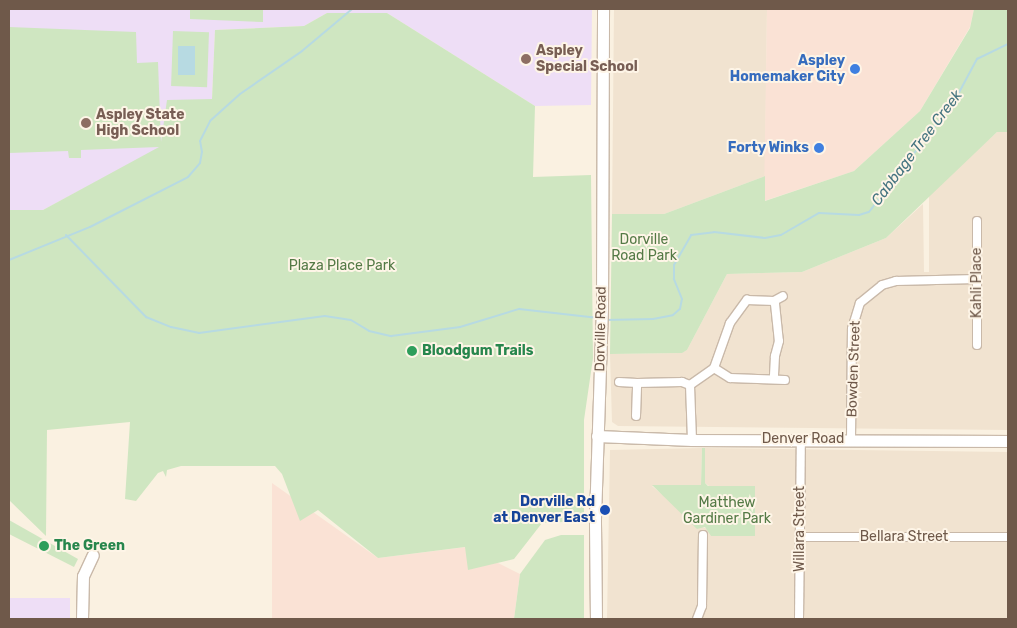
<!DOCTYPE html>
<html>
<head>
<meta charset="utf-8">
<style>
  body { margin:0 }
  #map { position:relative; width:1017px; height:628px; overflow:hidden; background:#faf1e1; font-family:Rubik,sans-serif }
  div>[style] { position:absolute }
  .residential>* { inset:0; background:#f1e3d0 }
  .commercial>* { inset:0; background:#fae2d5 }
  .education>* { inset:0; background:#eedef6; transform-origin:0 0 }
  .green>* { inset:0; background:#cfe6c1; transform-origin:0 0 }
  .water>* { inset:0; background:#b7dae2; transform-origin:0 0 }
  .stream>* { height:2px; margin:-1px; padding:0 1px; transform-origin:1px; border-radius:1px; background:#b7dae2 }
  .roads { filter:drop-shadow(1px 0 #c9b9a9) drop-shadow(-1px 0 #c9b9a9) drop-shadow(0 1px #c9b9a9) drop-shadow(0 -1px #c9b9a9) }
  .street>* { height:8px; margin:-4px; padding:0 4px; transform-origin:4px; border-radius:4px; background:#fff }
  .secondary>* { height:11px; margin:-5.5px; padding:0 5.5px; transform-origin:5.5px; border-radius:5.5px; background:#fff }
  .dots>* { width:14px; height:14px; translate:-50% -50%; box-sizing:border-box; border:2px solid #fef5e7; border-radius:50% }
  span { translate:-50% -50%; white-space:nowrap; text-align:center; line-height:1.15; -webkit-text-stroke:4px #fef5e7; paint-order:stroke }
  .education-label { font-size:14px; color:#785e54; font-weight:700 }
  .left { translate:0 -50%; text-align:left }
  .shop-label { font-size:14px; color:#366cbe; font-weight:700 }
  .right { translate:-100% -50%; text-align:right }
  .park-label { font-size:14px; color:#547a46 }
  .street-label { font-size:14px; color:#6f594a }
  .leisure-label { font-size:14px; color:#27864d; font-weight:700 }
  .transit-label { font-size:14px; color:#164399; font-weight:700 }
  .water-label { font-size:15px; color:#467581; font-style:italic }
  .frame { position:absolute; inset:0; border:10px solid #6f594a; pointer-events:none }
</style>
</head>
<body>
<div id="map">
  <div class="residential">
    <i style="clip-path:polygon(614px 9px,767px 9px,765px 176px,664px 214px,612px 214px)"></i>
    <i style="clip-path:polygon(997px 132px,1008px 132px,1008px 430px,618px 426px,612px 422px,610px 354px,681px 353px,687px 350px,727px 274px,802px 272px,886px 238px,923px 204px,924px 272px,929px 272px,929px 194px)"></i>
    <i style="clip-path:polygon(702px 448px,701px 485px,652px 486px,701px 527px,709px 529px,711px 536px,755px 486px,709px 486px,705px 483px,705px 448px,1008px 452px,1008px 619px,607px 619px,610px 450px)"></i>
  </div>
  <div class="commercial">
    <i style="clip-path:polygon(767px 9px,974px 9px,970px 27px,920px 111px,854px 171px,764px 201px)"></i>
    <i style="clip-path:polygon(272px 483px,378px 558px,466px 547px,520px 574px,514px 619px,272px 619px)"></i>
  </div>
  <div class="education">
    <i style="clip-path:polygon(9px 9px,592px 9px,591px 105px,535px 106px,387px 13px,327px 13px,304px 26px,215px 30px,212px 99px,161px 147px,43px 210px,9px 210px)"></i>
    <i style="left:9px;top:598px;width:61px;height:21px"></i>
  </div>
  <div class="green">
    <i style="clip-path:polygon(190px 9px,263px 9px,263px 22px,190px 19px)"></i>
    <i style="clip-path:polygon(974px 9px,1008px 9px,1008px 132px,997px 132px,886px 238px,802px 272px,727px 274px,687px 350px,682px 353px,610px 354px,612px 214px,664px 214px,765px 176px,765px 201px,854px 171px,920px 111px,970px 28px)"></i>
    <i style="clip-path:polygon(327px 13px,387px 13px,535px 106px,533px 177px,591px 175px,593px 358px,584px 420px,584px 521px,542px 523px,514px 559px,468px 570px,465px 547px,378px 558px,318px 510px,300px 521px,282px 474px,275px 466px,181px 466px,167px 470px,166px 477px,163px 471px,158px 473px,136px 501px,125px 499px,130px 422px,47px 430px,46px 536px,9px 500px,9px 210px,43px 210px,159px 147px,81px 150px,81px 158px,69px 158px,68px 151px,9px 153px,9px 27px,136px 32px,137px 63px,158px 62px,161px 142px,167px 100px,212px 99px,215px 30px,304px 26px)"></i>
    <i style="left:173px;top:31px;width:36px;height:55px;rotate:2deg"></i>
    <i style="clip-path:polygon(702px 448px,705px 448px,705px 483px,708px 486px,755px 486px,755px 536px,711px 536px,705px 527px,697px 529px,652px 485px,701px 485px)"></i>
    <i style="clip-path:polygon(9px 520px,78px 559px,74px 567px,9px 534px)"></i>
    <i style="clip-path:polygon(561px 535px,584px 535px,584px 619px,514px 619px,520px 574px,545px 540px)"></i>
  </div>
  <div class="water">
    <i style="left:178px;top:46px;width:17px;height:29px"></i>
  </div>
  <div class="stream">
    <i style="left:66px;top:235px;width:115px;rotate:45.7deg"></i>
    <i style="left:146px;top:317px;width:27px;rotate:22deg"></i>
    <i style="left:171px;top:327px;width:29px;rotate:12deg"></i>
    <i style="left:199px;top:333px;width:127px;rotate:-7.7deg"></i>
    <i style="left:325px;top:316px;width:26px;rotate:9deg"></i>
    <i style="left:351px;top:320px;width:21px;rotate:31deg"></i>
    <i style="left:369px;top:331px;width:23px;rotate:13deg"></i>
    <i style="left:391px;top:336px;width:70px;rotate:-7.4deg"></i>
    <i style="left:460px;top:327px;width:62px;rotate:-17deg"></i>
    <i style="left:519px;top:309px;width:80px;rotate:6.5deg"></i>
    <i style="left:9px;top:260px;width:87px;rotate:-22.2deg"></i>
    <i style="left:90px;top:227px;width:110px;rotate:-27deg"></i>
    <i style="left:188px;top:177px;width:18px;rotate:-49deg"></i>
    <i style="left:200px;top:163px;width:11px;rotate:-80deg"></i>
    <i style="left:202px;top:152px;width:11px;rotate:-100deg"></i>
    <i style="left:200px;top:141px;width:22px;rotate:-63deg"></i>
    <i style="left:210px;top:121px;width:40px;rotate:-42deg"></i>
    <i style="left:240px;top:94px;width:75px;rotate:-34.7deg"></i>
    <i style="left:302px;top:51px;width:65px;rotate:-40deg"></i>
    <i style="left:605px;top:320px;width:48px;rotate:-1.2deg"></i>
    <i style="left:653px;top:319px;width:20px;rotate:-11deg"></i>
    <i style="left:673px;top:315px;width:9px;rotate:-41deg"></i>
    <i style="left:680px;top:309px;width:10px;rotate:-79deg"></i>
    <i style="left:682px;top:299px;width:22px;rotate:-112deg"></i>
    <i style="left:674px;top:279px;width:14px;rotate:-90deg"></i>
    <i style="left:674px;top:265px;width:34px;rotate:-60deg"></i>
    <i style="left:691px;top:235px;width:23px;rotate:-7deg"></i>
    <i style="left:714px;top:232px;width:51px;rotate:6.7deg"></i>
    <i style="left:765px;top:238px;width:16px;rotate:-11deg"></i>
    <i style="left:781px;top:235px;width:44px;rotate:-30.1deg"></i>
    <i style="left:819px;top:213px;width:40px;rotate:2.9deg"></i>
    <i style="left:859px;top:215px;width:10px;rotate:-17deg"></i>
    <i style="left:869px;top:212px;width:141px;rotate:-52.5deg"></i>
    <i style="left:955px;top:100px;width:47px;rotate:-61.8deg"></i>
    <i style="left:977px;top:59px;width:34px;rotate:-26deg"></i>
  </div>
  <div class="roads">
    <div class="street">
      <i style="left:774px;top:301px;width:10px;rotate:-29deg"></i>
      <i style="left:977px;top:345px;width:124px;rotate:-90deg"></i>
      <i style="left:714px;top:368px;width:19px;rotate:32deg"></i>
      <i style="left:730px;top:378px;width:55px;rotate:2.1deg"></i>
      <i style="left:619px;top:382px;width:18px;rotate:3deg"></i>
      <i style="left:636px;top:416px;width:33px;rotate:-88deg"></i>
      <i style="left:637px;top:383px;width:45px;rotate:-1.3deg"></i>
      <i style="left:682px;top:382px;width:9px;rotate:21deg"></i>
      <i style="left:692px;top:440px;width:55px;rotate:-92.1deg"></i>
      <i style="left:690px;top:385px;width:29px;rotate:-35deg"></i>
      <i style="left:714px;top:368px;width:48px;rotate:-70.4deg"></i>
      <i style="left:730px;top:323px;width:29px;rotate:-54deg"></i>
      <i style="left:747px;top:300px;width:27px;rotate:2deg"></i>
      <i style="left:774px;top:301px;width:3px;rotate:72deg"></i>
      <i style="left:775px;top:304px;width:37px;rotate:84deg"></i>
      <i style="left:779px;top:341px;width:16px;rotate:105deg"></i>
      <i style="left:775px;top:356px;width:22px;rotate:93deg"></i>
      <i style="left:851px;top:440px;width:111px;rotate:-89.5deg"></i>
      <i style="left:852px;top:329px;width:27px;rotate:-73deg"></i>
      <i style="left:860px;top:303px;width:28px;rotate:-39deg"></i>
      <i style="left:882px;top:285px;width:15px;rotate:-16deg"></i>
      <i style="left:896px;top:281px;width:81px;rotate:-1.4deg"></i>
      <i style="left:800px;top:537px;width:208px"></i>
      <i style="left:697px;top:619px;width:14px;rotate:-69deg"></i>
      <i style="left:702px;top:606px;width:71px;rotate:-89.2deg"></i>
      <i style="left:799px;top:619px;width:180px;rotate:-89.4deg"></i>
    </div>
    <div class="secondary">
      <i style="left:597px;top:436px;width:95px;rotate:2.4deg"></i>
      <i style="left:692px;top:440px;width:316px;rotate:0.2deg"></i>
      <i style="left:82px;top:619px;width:43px;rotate:-88.7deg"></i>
      <i style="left:83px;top:576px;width:23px;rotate:-65deg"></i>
      <i style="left:596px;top:619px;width:101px;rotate:-90.6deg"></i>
      <i style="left:595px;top:518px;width:212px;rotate:-88.1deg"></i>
      <i style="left:602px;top:306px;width:297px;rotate:-89.8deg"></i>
    </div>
  </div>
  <div class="dots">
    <i style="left:526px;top:59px;background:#8d6e63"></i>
    <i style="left:855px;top:69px;background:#3f7fe0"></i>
    <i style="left:86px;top:123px;background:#8d6e63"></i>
    <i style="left:819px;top:148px;background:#3f7fe0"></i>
    <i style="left:412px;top:351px;background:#2e9e5b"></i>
    <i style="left:605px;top:510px;background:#1a4fb4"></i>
    <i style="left:44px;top:546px;background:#2e9e5b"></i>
  </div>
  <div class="education-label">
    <span class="left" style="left:536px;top:59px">Aspley<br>Special School</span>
    <span class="left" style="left:96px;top:123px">Aspley State<br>High School</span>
  </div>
  <div class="shop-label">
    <span class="right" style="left:845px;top:69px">Aspley<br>Homemaker City</span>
    <span class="right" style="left:809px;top:148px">Forty Winks</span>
  </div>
  <div class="park-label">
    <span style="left:644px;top:248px">Dorville<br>Road Park</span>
    <span style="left:342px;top:266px">Plaza Place Park</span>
    <span style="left:727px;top:511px">Matthew<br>Gardiner Park</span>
  </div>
  <div class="street-label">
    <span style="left:977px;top:283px;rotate:-90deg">Kahli Place</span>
    <span style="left:601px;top:329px;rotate:-89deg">Dorville Road</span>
    <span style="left:854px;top:369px;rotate:-88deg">Bowden Street</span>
    <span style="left:803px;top:439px">Denver Road</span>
    <span style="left:800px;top:529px;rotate:-90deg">Willara Street</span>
    <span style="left:904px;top:537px">Bellara Street</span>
  </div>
  <div class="leisure-label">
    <span class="left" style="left:422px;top:351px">Bloodgum Trails</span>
    <span class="left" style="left:54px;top:546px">The Green</span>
  </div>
  <div class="transit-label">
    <span class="right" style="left:595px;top:510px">Dorville Rd<br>at Denver East</span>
  </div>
  <div class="water-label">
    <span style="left:917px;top:148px;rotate:-53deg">Cabbage Tree Creek</span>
  </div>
  <div class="frame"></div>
</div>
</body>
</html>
